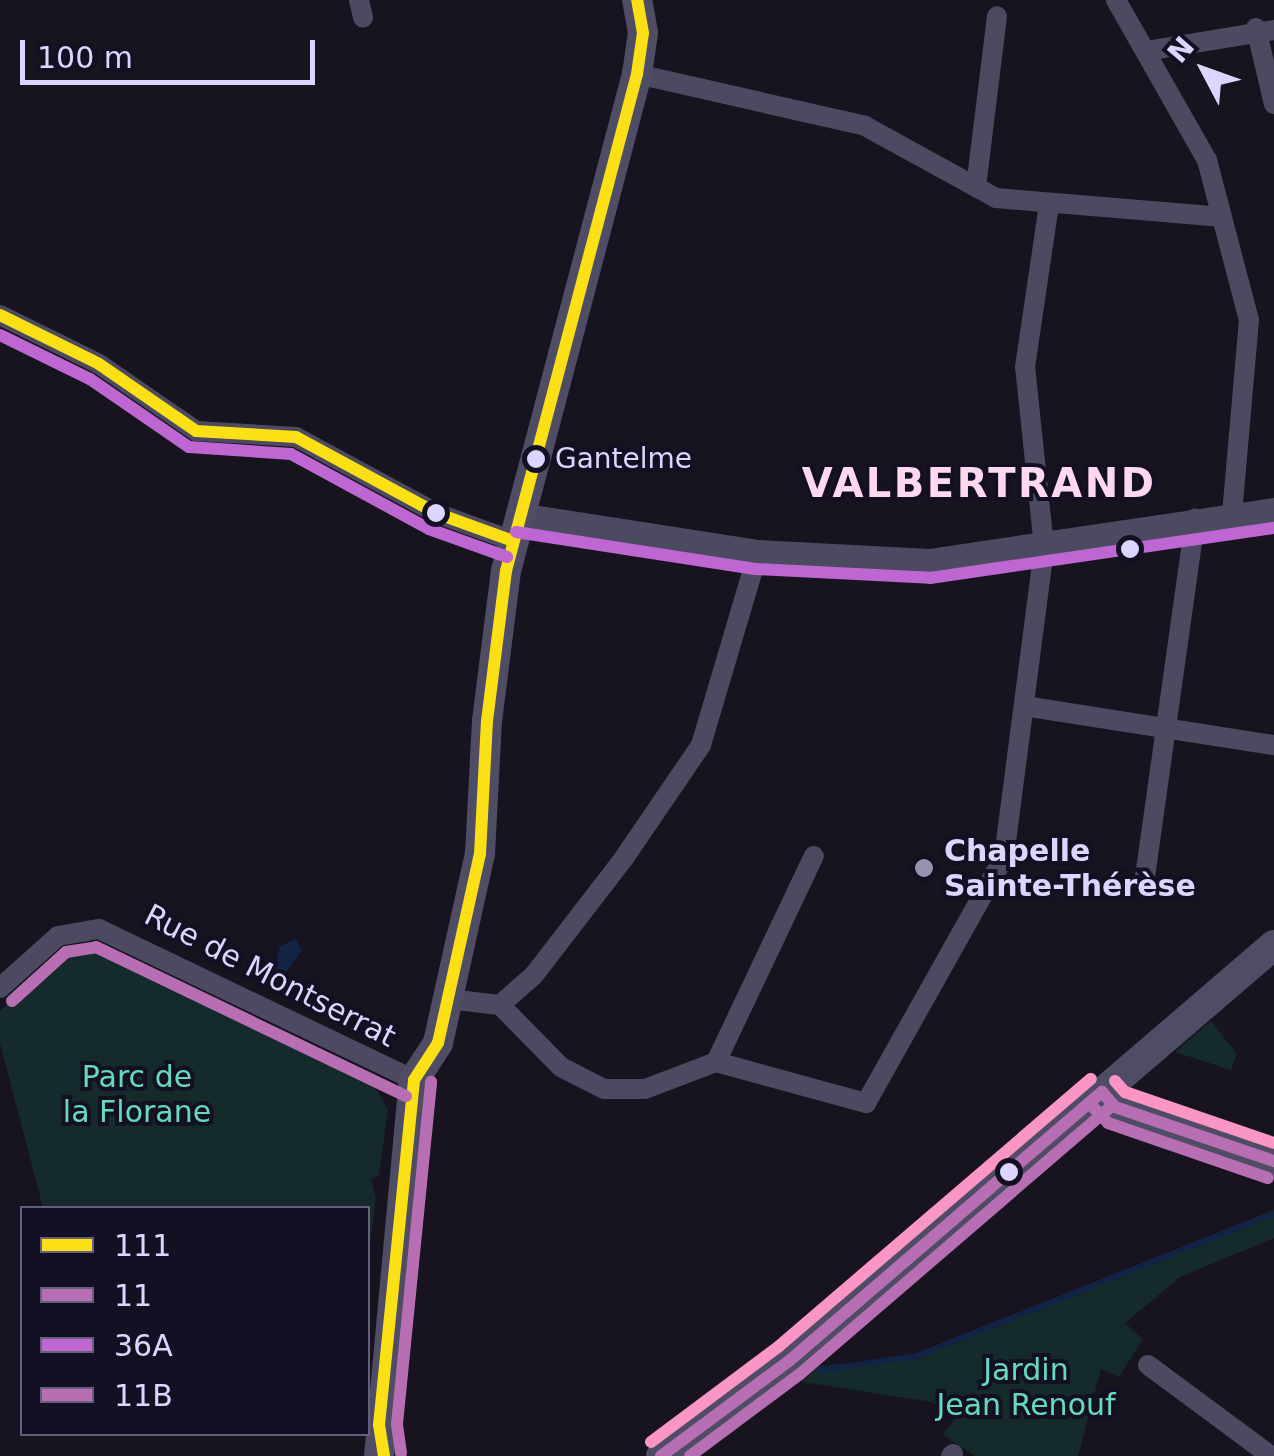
<!DOCTYPE html>
<html>
<head>
<meta charset="utf-8">
<style>
  body { margin:0 }
  #map { position:relative; width:1274px; height:1456px; overflow:hidden; background:#17141f; font-family:"DejaVu Sans",sans-serif }
  div>[style] { position:absolute }
  .green>* { inset:0; background:#142a2b }
  .water>* { inset:0; background:#122343 }
  .stream>* { height:6px; margin:-3px; padding:0 3px; transform-origin:3px; border-radius:3px; background:#122343 }
  .minor>* { height:20px; margin:-10px; padding:0 10px; transform-origin:10px; border-radius:10px; background:#4c4a60 }
  .tertiary>* { height:25px; margin:-12.5px; padding:0 12.5px; transform-origin:12.5px; border-radius:12.5px; background:#4c4a60 }
  .secondary>* { height:30px; margin:-15px; padding:0 15px; transform-origin:15px; border-radius:15px; background:#4f4d66 }
  .bus-1>* { height:12px; margin:-6px; padding:0 6px; transform-origin:6px; border-radius:6px; background:#fce016 }
  .bus-2>* { height:12px; margin:-6px; padding:0 6px; transform-origin:6px; border-radius:6px; background:#b86eb2 }
  .bus-3>* { height:12px; margin:-6px; padding:0 6px; transform-origin:6px; border-radius:6px; background:#be67d3 }
  .bus-4>* { height:12px; margin:-6px; padding:0 6px; transform-origin:6px; border-radius:6px; background:#b86eb2 }
  .bus-5>* { height:12px; margin:-6px; padding:0 6px; transform-origin:6px; border-radius:6px; background:#fa95c5 }
  .dots>* { width:28px; height:28px; translate:-50% -50%; box-sizing:border-box; border:5px solid #141024; border-radius:50% }
  span { translate:-50% -50%; white-space:nowrap; text-align:center; line-height:1.15; -webkit-text-stroke:8px #141024; paint-order:stroke }
  .bus-label { font-size:28px; color:#dbd6fd }
  .left { translate:0 -50%; text-align:left }
  .poi-label { font-size:30px; color:#dbd6fd; font-weight:700 }
  .street-label { font-size:30px; color:#dbd6fd }
  .park-label { font-size:30px; color:#66d9be }
  .district-label { font-size:40px; color:#fdd8ef; font-weight:700; letter-spacing:2.5px }
  .legend { position:absolute; left:20px; top:1206px; width:350px; height:230px; box-sizing:border-box; background:#141024; border:2px solid #645f7b; margin:0; padding:12px 18px; list-style:none; font-size:30px; color:#dbd6fd }
  .legend li { display:flex; align-items:center; gap:20px; height:50px }
  .legend b { width:50px; border:2px solid #645f7b }
  .north { position:absolute; left:1154px; top:20px; width:100px; height:100px; -webkit-text-stroke:8px #141024; paint-order:stroke; rotate:311deg; font-size:28px; font-weight:700; line-height:40px; text-align:center; color:#dbd6fd }
  .north::after { content:''; display:block; margin:auto; width:35px; height:45px; background:#dbd6fd; clip-path:polygon(50% 0,100% 100%,50% 72%,0 100%) }
  .scale { position:absolute; left:20px; top:40px; width:295px; height:45px; box-sizing:border-box; border:5px solid #dbd6fd; border-top:0; padding-left:12px; font-size:30px; line-height:35px; white-space:nowrap; color:#dbd6fd; -webkit-text-stroke:8px #141024; paint-order:stroke }
</style>
</head>
<body>
<div id="map">
  <div class="green">
    <i style="clip-path:polygon(63px 952px,109px 952px,373px 1083px,388px 1110px,379px 1175px,371px 1179px,376px 1198px,370px 1242px,368px 1208px,43px 1208px,0 1043px,0 1011px)"></i>
    <i style="clip-path:polygon(1211px 1021px,1237px 1054px,1231px 1070px,1175px 1052px)"></i>
    <i style="clip-path:polygon(1274px 1210px,1274px 1238px,1180px 1277px,1125px 1323px,1143px 1339px,1119px 1377px,1101px 1369px,1078px 1456px,975px 1456px,943px 1435px,954px 1420px,932px 1402px,802px 1382px,819px 1366px,920px 1357px)"></i>
  </div>
  <div class="water">
    <i style="clip-path:polygon(296px 939px,302px 951px,283px 976px,274px 975px,280px 946px)"></i>
  </div>
  <div class="stream">
    <i style="left:821px;top:1370px;width:97px;rotate:-8.3deg"></i>
    <i style="left:917px;top:1356px;width:385px;rotate:-21.8deg"></i>
  </div>
  <div class="minor">
    <i style="left:359px;top:0;width:18px;rotate:77deg"></i>
    <i style="left:1116px;top:0;width:184px;rotate:60.4deg"></i>
    <i style="left:1207px;top:160px;width:165px;rotate:75.3deg"></i>
    <i style="left:1249px;top:320px;width:196px;rotate:95deg"></i>
    <i style="left:1256px;top:28px;width:78px;rotate:76.7deg"></i>
    <i style="left:1146px;top:51px;width:130px;rotate:-9.3deg"></i>
    <i style="left:637px;top:74px;width:234px;rotate:12.8deg"></i>
    <i style="left:865px;top:126px;width:149px;rotate:28.8deg"></i>
    <i style="left:996px;top:198px;width:225px;rotate:4.8deg"></i>
    <i style="left:976px;top:187px;width:172px;rotate:-83deg"></i>
    <i style="left:0;top:315px;width:110px;rotate:26.3deg"></i>
    <i style="left:99px;top:364px;width:118px;rotate:34.6deg"></i>
    <i style="left:196px;top:431px;width:100px;rotate:3.4deg"></i>
    <i style="left:296px;top:437px;width:159px;rotate:28.5deg"></i>
    <i style="left:436px;top:513px;width:82px;rotate:20deg"></i>
    <i style="left:1024px;top:706px;width:253px;rotate:8.9deg"></i>
    <i style="left:1144px;top:884px;width:369px;rotate:-82deg"></i>
    <i style="left:0;top:988px;width:78px;rotate:-41.9deg"></i>
    <i style="left:58px;top:936px;width:42px;rotate:-9.7deg"></i>
    <i style="left:99px;top:929px;width:349px;rotate:25.6deg"></i>
    <i style="left:448px;top:999px;width:52px;rotate:6.6deg"></i>
    <i style="left:500px;top:1005px;width:45px;rotate:-41.4deg"></i>
    <i style="left:534px;top:975px;width:148px;rotate:-52.4deg"></i>
    <i style="left:624px;top:858px;width:137px;rotate:-55.7deg"></i>
    <i style="left:701px;top:745px;width:201px;rotate:-73.5deg"></i>
    <i style="left:500px;top:1005px;width:87px;rotate:45.5deg"></i>
    <i style="left:561px;top:1067px;width:48px;rotate:27.1deg"></i>
    <i style="left:604px;top:1089px;width:41px"></i>
    <i style="left:645px;top:1089px;width:76px;rotate:-20.8deg"></i>
    <i style="left:716px;top:1062px;width:156px;rotate:15.3deg"></i>
    <i style="left:866px;top:1103px;width:282px;rotate:-60.7deg"></i>
    <i style="left:1004px;top:857px;width:313px;rotate:-82.6deg"></i>
    <i style="left:1044px;top:547px;width:181px;rotate:-96deg"></i>
    <i style="left:1025px;top:367px;width:165px;rotate:-81.6deg"></i>
    <i style="left:716px;top:1062px;width:228px;rotate:-64.6deg"></i>
    <i style="left:1148px;top:1365px;width:153px;rotate:36.5deg"></i>
    <i style="left:951px;top:1456px;width:3px;rotate:-45deg"></i>
  </div>
  <div class="tertiary">
    <i style="left:519px;top:515px;width:242px;rotate:8.8deg"></i>
    <i style="left:758px;top:552px;width:171px;rotate:3deg"></i>
    <i style="left:929px;top:561px;width:349px;rotate:-8.4deg"></i>
  </div>
  <div class="secondary">
    <i style="left:1102px;top:1092px;width:20px;rotate:49deg"></i>
    <i style="left:1115px;top:1107px;width:168px;rotate:18.8deg"></i>
    <i style="left:379px;top:1456px;width:378px;rotate:-84.7deg"></i>
    <i style="left:414px;top:1080px;width:44px;rotate:-57deg"></i>
    <i style="left:438px;top:1043px;width:194px;rotate:-77.5deg"></i>
    <i style="left:480px;top:854px;width:133px;rotate:-87deg"></i>
    <i style="left:487px;top:721px;width:151px;rotate:-82.8deg"></i>
    <i style="left:506px;top:571px;width:514px;rotate:-75.23deg"></i>
    <i style="left:637px;top:74px;width:41px;rotate:-81.7deg"></i>
    <i style="left:643px;top:33px;width:34px;rotate:-100deg"></i>
    <i style="left:661px;top:1456px;width:159px;rotate:-36.6deg"></i>
    <i style="left:789px;top:1361px;width:639px;rotate:-40.62deg"></i>
  </div>
  <div class="bus-1">
    <i style="left:0;top:315px;width:110px;rotate:26.3deg"></i>
    <i style="left:99px;top:364px;width:118px;rotate:34.6deg"></i>
    <i style="left:196px;top:431px;width:100px;rotate:3.4deg"></i>
    <i style="left:296px;top:437px;width:159px;rotate:28.5deg"></i>
    <i style="left:436px;top:513px;width:82px;rotate:20deg"></i>
    <i style="left:384px;top:1456px;width:31px;rotate:-99deg"></i>
    <i style="left:379px;top:1425px;width:347px;rotate:-84.2deg"></i>
    <i style="left:414px;top:1080px;width:44px;rotate:-57deg"></i>
    <i style="left:438px;top:1043px;width:194px;rotate:-77.5deg"></i>
    <i style="left:480px;top:854px;width:133px;rotate:-87deg"></i>
    <i style="left:487px;top:721px;width:151px;rotate:-82.8deg"></i>
    <i style="left:506px;top:571px;width:514px;rotate:-75.23deg"></i>
    <i style="left:637px;top:74px;width:41px;rotate:-81.7deg"></i>
    <i style="left:643px;top:33px;width:34px;rotate:-100deg"></i>
  </div>
  <div class="bus-2">
    <i style="left:12px;top:1001px;width:73px;rotate:-42.2deg"></i>
    <i style="left:66px;top:952px;width:30px;rotate:-9deg"></i>
    <i style="left:96px;top:947px;width:344px;rotate:25.7deg"></i>
    <i style="left:1089px;top:1103px;width:28px;rotate:46deg"></i>
    <i style="left:1108px;top:1123px;width:169px;rotate:19deg"></i>
    <i style="left:401px;top:1453px;width:29px;rotate:-98deg"></i>
    <i style="left:397px;top:1424px;width:344px;rotate:-84.3deg"></i>
    <i style="left:690px;top:1456px;width:137px;rotate:-36.7deg"></i>
    <i style="left:800px;top:1374px;width:413px;rotate:-40.7deg"></i>
  </div>
  <div class="bus-3">
    <i style="left:0;top:335px;width:100px;rotate:26.1deg"></i>
    <i style="left:90px;top:379px;width:120px;rotate:34.5deg"></i>
    <i style="left:189px;top:447px;width:102px;rotate:3.9deg"></i>
    <i style="left:291px;top:454px;width:157px;rotate:28.5deg"></i>
    <i style="left:429px;top:529px;width:83px;rotate:19.7deg"></i>
    <i style="left:516px;top:532px;width:242px;rotate:8.8deg"></i>
    <i style="left:755px;top:569px;width:175px;rotate:2.9deg"></i>
    <i style="left:930px;top:578px;width:348px;rotate:-8.3deg"></i>
  </div>
  <div class="bus-4">
    <i style="left:1102px;top:1092px;width:20px;rotate:49deg"></i>
    <i style="left:1115px;top:1107px;width:168px;rotate:18.8deg"></i>
    <i style="left:661px;top:1456px;width:159px;rotate:-36.6deg"></i>
    <i style="left:789px;top:1361px;width:413px;rotate:-40.7deg"></i>
  </div>
  <div class="bus-5">
    <i style="left:1115px;top:1081px;width:15px;rotate:48deg"></i>
    <i style="left:1125px;top:1092px;width:157px;rotate:18.9deg"></i>
    <i style="left:651px;top:1442px;width:159px;rotate:-36.8deg"></i>
    <i style="left:778px;top:1347px;width:412px;rotate:-40.6deg"></i>
  </div>
  <div class="dots">
    <i style="left:536px;top:459px;background:#dbd6fd"></i>
    <i style="left:436px;top:513px;background:#dbd6fd"></i>
    <i style="left:1130px;top:549px;background:#dbd6fd"></i>
    <i style="left:924px;top:868px;background:#9692af"></i>
    <i style="left:1009px;top:1172px;background:#dbd6fd"></i>
  </div>
  <div class="bus-label">
    <span class="left" style="left:555px;top:459px">Gantelme</span>
  </div>
  <div class="poi-label">
    <span class="left" style="left:944px;top:868px">Chapelle<br>Sainte-Thérèse</span>
  </div>
  <div class="street-label">
    <span style="left:270px;top:976px;rotate:27deg">Rue de Montserrat</span>
  </div>
  <div class="park-label">
    <span style="left:137px;top:1094px">Parc de<br>la Florane</span>
    <span style="left:1026px;top:1387px">Jardin<br>Jean Renouf</span>
  </div>
  <div class="district-label">
    <span style="left:979px;top:483px">VALBERTRAND</span>
  </div>
  <ul class="legend">
  <li><b style="height:12px;background:#fce016"></b>111</li>
  <li><b style="height:12px;background:#b86eb2"></b>11</li>
  <li><b style="height:12px;background:#be67d3"></b>36A</li>
  <li><b style="height:12px;background:#b86eb2"></b>11B</li>
  </ul>
  <div class="north">N</div>
  <div class="scale">100 m</div>
</div>
</body>
</html>
